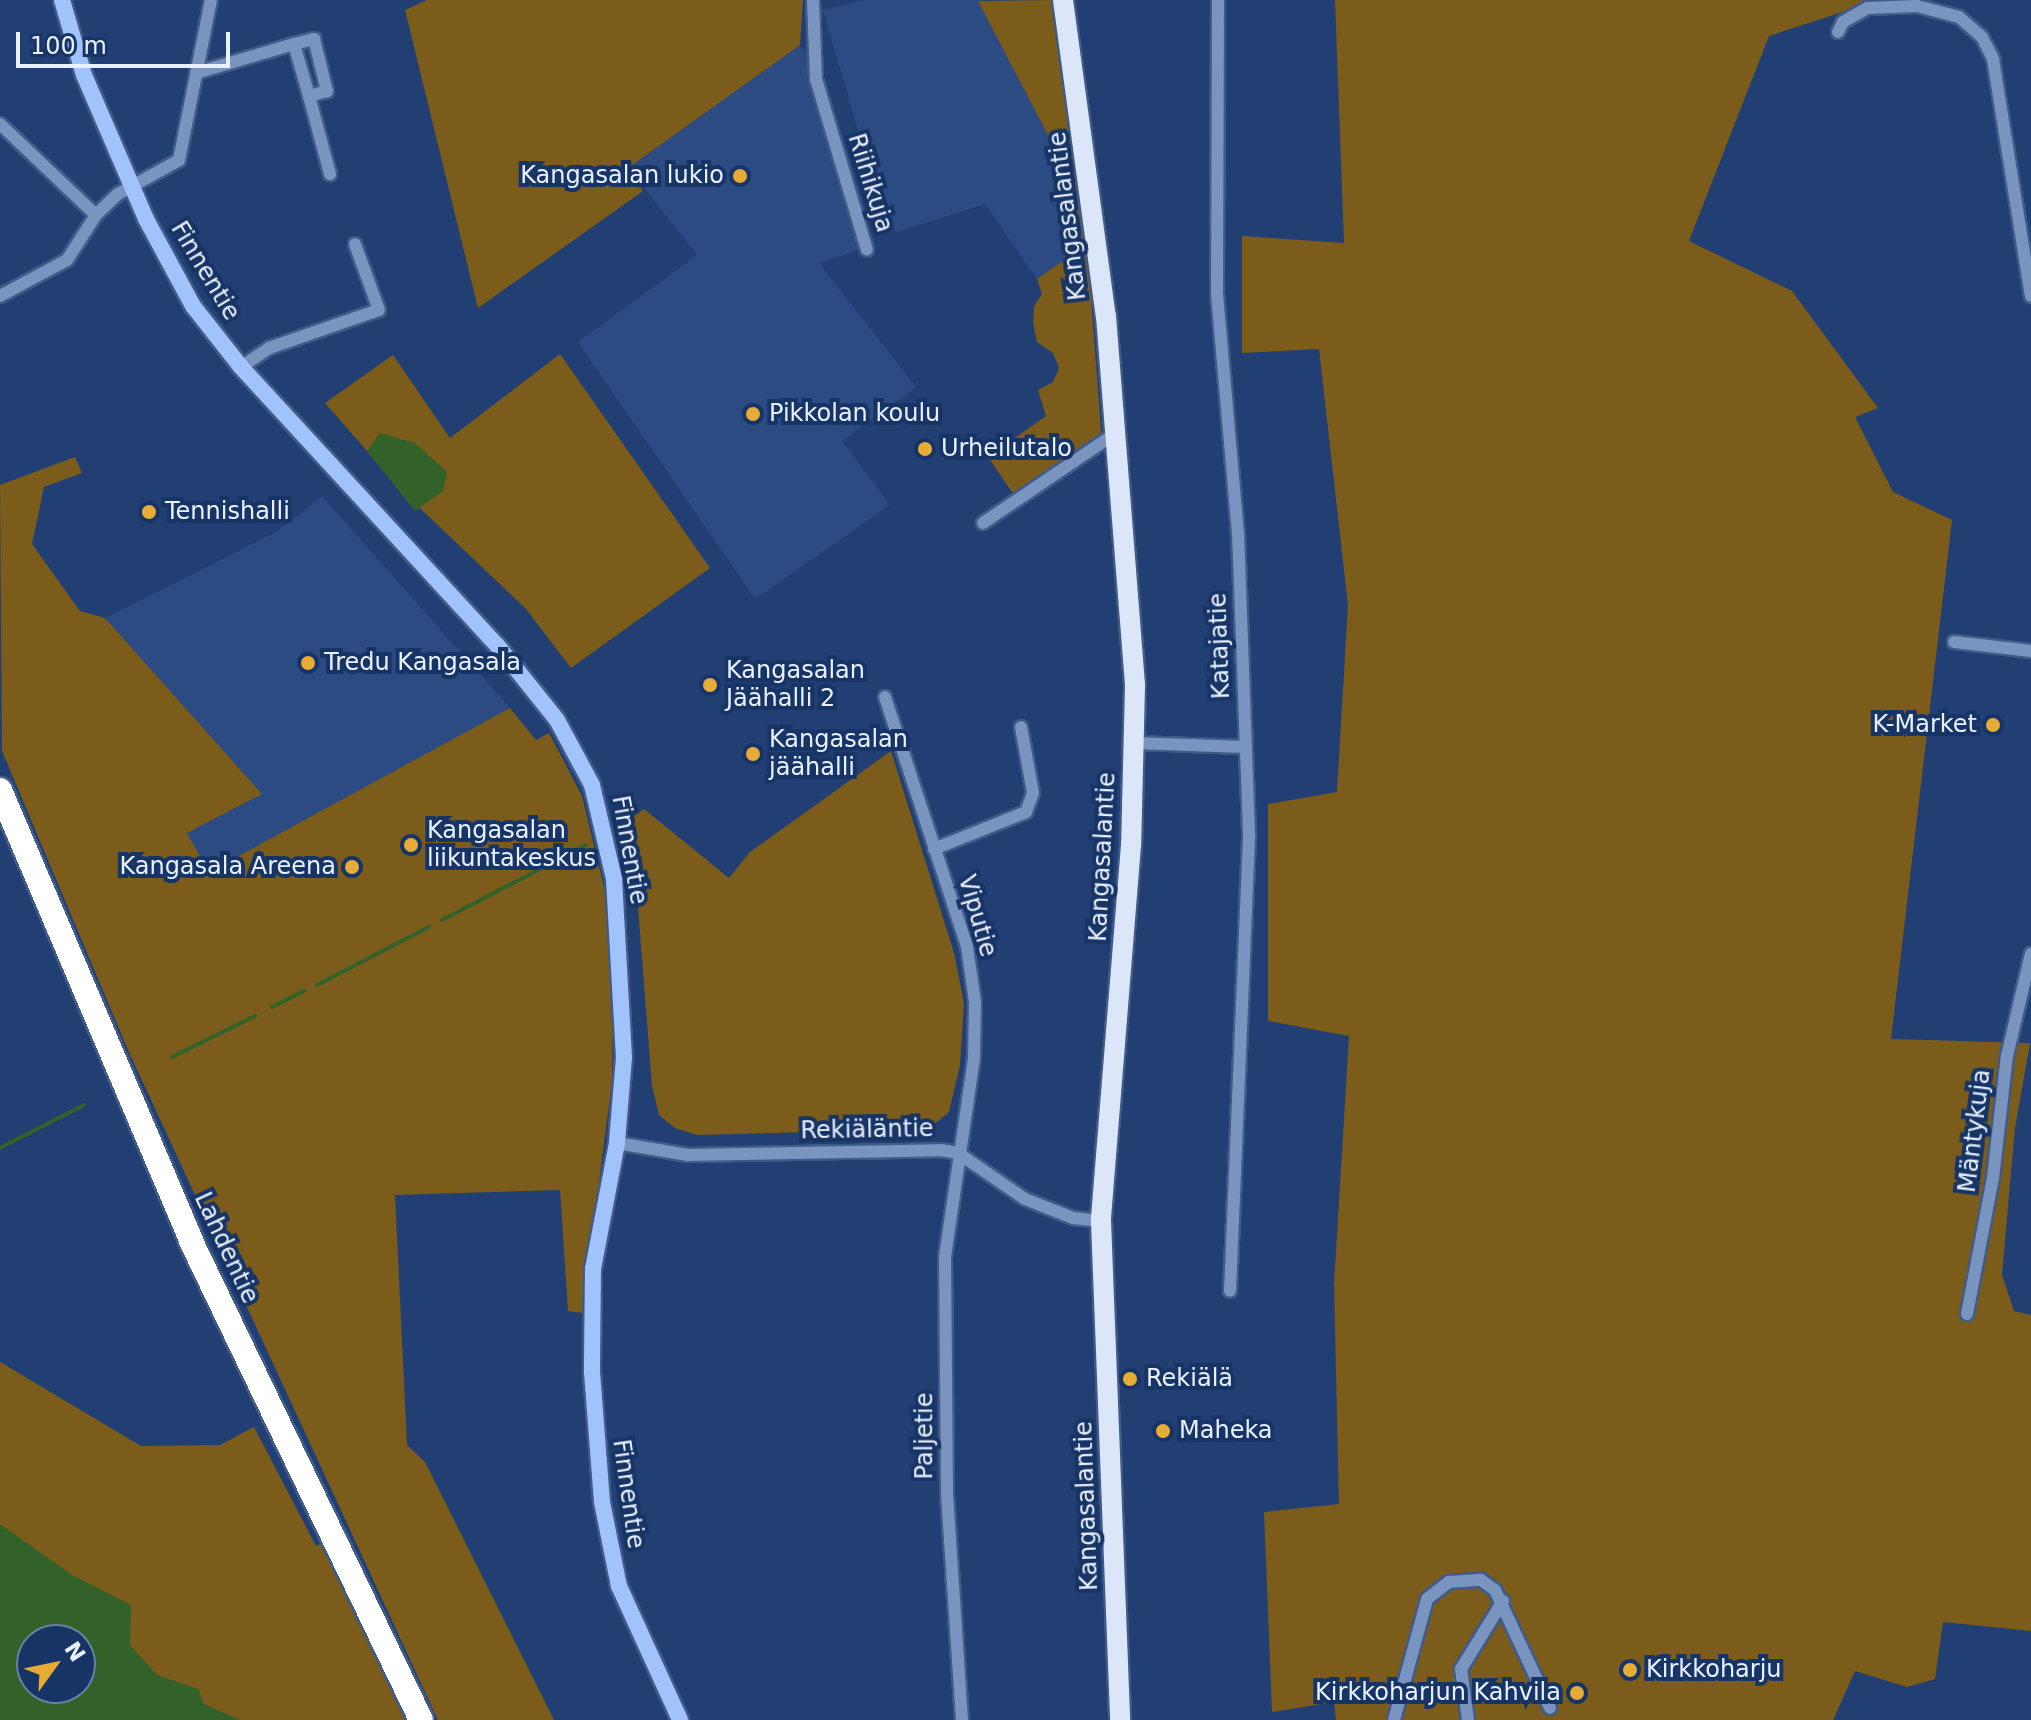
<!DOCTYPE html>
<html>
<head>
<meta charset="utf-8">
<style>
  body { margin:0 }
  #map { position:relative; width:2031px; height:1720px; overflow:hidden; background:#213f72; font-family:"DejaVu Sans",sans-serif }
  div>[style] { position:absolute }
  .built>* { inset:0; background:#2b4b82 }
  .green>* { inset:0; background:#7c5c1b }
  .water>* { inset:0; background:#326129 }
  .stream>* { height:4px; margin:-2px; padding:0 2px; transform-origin:2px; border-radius:2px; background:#326129 }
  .roads { filter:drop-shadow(2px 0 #415b88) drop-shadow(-2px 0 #415b88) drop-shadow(0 2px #415b88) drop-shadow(0 -2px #415b88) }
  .street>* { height:12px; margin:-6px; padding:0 6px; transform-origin:6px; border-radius:6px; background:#7a94c0 }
  .secondary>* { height:16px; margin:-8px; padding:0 8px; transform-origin:8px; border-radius:8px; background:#a1c3fb }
  .primary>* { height:20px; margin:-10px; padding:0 10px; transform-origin:10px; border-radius:10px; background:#dbe6f8 }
  .highway>* { height:24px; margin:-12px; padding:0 12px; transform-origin:12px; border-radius:12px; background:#fff }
  .dots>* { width:22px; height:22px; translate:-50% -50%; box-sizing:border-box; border:4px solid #173466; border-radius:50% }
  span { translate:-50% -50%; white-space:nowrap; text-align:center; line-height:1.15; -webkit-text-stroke:8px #173466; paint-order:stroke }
  .poi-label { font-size:24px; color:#e9f1fe }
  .right { translate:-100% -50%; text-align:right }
  .left { translate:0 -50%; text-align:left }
  .street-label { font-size:24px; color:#e9f1fe }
  .north { position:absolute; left:16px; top:1624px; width:80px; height:80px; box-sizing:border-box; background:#173466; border:2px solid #6b80a3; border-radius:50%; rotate:57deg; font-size:22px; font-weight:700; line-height:32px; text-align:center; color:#e9f1fe }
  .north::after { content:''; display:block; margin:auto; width:28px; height:36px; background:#e7ac36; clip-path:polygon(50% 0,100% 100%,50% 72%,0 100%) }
  .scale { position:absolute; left:16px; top:32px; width:214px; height:36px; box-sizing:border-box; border:4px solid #e9f1fe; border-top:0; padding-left:10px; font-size:24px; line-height:28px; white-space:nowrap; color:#e9f1fe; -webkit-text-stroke:6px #173466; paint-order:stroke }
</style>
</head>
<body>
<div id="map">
  <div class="built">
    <i style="clip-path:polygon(864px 0,979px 0,1051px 141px,1064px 260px,1037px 279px,985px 204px,897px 232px,883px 215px,823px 10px)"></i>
    <i style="clip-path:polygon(800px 45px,812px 57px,867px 247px,819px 263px,916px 387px,842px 441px,890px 505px,755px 599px,578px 342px,697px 255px,628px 168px)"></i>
    <i style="clip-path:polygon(322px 496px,510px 708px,209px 872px,187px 833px,262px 794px,105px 618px,278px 531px)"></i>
  </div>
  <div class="green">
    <i style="clip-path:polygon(427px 0,803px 0,800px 45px,628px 168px,643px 191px,478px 308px,405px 10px)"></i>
    <i style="clip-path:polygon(1055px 0,1075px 88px,1102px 443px,1014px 495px,988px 457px,1046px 416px,1038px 390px,1053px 382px,1059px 368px,1053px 353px,1037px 342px,1033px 323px,1034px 306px,1042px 294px,1037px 279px,1064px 260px,1051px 141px,978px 1px)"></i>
    <i style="clip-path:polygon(1335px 0,1934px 0,1864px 5px,1769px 36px,1689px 241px,1792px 291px,1878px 408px,1855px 417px,1893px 492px,1952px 520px,1891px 1039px,2030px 1043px,2015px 1128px,2002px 1275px,2014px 1311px,2031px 1315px,2031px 1631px,1943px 1622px,1935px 1679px,1907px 1687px,1855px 1671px,1833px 1720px,1336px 1720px,1334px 1702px,1272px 1712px,1264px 1512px,1339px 1504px,1334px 1284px,1349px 1036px,1268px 1021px,1268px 804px,1337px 792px,1348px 605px,1319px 349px,1242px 353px,1242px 236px,1344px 243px)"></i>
    <i style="clip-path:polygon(560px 354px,710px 568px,571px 668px,526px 609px,402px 491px,325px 403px,393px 355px,450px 438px)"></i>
    <i style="clip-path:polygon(75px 457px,82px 473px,44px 487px,32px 544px,80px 611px,105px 618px,262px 794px,187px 833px,209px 872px,510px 708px,536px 740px,549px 733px,582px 796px,607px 900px,613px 990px,612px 1082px,582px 1313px,568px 1311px,560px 1190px,395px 1195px,407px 1445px,425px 1462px,554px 1720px,438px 1720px,128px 1050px,2px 751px,0 485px)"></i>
    <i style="clip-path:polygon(891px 751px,954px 953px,964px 1003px,960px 1065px,949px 1112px,928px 1129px,697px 1135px,675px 1128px,659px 1115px,652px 1086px,631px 818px,644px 809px,729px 878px,750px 852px)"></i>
    <i style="clip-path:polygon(evenodd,0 1362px,141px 1446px,220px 1445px,254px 1427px,316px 1546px,323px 1543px,411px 1720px,0 1720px,0 1362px,32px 1640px,80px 1640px,80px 1688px,32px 1688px,32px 1640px)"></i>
  </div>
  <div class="water">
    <i style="clip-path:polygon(380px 433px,415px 443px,447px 472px,443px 491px,415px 511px,367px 451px)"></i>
    <i style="clip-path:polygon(evenodd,0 1524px,72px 1575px,131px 1605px,130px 1645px,157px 1675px,198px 1689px,204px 1704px,240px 1720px,0 1720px,0 1524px,80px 1640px,80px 1688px,32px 1688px,32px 1640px,80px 1640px)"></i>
  </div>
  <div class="stream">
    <i style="left:442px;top:920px;width:162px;rotate:-27.5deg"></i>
    <i style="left:317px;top:985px;width:126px;rotate:-27.4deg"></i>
    <i style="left:272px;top:1007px;width:36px;rotate:-27deg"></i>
    <i style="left:172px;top:1057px;width:93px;rotate:-26.3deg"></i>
    <i style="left:0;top:1148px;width:94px;rotate:-27.1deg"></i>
  </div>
  <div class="roads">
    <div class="street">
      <i style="left:813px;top:0;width:79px;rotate:87.8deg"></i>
      <i style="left:816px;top:79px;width:178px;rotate:73.4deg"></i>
      <i style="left:1218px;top:0;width:294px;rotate:90.2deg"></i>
      <i style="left:1217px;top:294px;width:239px;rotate:85deg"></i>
      <i style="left:1238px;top:532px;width:306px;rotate:87.9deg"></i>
      <i style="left:1249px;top:838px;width:453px;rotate:92.4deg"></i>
      <i style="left:1838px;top:32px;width:11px;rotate:-63deg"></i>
      <i style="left:1843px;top:22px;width:28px;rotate:-30deg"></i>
      <i style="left:1867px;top:8px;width:50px;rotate:-2.3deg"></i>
      <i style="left:1917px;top:6px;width:43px;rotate:14.7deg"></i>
      <i style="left:1959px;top:17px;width:30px;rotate:41deg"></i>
      <i style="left:1982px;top:37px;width:25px;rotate:63deg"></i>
      <i style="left:1993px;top:59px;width:240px;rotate:80.9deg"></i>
      <i style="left:196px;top:73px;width:102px;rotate:-16.5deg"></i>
      <i style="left:294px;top:44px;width:21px;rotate:-14deg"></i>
      <i style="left:314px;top:39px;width:54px;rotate:76deg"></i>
      <i style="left:327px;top:91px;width:19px;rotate:164deg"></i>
      <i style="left:309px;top:96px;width:54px;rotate:-106.1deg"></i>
      <i style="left:309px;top:96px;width:81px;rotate:74.9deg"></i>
      <i style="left:0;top:124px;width:132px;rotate:43.5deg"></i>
      <i style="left:0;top:296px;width:76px;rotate:-28.2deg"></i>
      <i style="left:67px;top:260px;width:54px;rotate:-57.2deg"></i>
      <i style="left:96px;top:215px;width:30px;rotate:-44deg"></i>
      <i style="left:118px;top:194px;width:70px;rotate:-29.1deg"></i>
      <i style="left:179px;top:160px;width:163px;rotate:-78.7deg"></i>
      <i style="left:241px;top:367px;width:34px;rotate:-34deg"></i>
      <i style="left:269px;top:348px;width:116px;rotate:-19.1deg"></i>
      <i style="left:379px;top:310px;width:70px;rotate:-110deg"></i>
      <i style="left:983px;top:523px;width:161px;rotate:-34.1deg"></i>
      <i style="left:1954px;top:642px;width:78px;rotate:6.7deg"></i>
      <i style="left:885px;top:697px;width:263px;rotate:71.8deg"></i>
      <i style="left:967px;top:947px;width:56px;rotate:81.7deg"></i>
      <i style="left:975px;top:1002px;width:56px;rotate:91deg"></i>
      <i style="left:974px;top:1058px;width:202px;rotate:98.3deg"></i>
      <i style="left:945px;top:1258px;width:236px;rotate:89.5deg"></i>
      <i style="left:947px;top:1494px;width:226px;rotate:86.2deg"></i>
      <i style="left:1135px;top:743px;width:110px;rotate:2.1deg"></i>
      <i style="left:934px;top:849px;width:99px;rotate:-21.9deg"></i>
      <i style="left:1026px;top:812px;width:20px;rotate:-70deg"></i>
      <i style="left:1033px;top:793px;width:67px;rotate:-100.3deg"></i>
      <i style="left:617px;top:1143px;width:72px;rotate:9.6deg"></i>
      <i style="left:688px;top:1155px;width:253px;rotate:-1.1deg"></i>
      <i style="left:941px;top:1150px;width:17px;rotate:10deg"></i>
      <i style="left:958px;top:1153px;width:81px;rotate:34.5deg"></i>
      <i style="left:1025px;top:1199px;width:52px;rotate:21.6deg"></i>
      <i style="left:1073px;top:1218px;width:28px;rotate:6deg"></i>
      <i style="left:1967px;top:1314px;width:138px;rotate:-79.2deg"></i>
      <i style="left:1993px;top:1178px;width:123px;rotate:-83.5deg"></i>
      <i style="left:2007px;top:1056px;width:105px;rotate:-76.8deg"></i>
      <i style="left:1394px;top:1720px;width:125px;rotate:-74.7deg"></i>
      <i style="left:1427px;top:1599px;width:28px;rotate:-38deg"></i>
      <i style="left:1449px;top:1582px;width:32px;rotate:-4deg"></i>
      <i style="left:1481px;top:1580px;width:17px;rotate:36deg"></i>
      <i style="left:1495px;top:1590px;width:130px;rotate:65deg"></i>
      <i style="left:1468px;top:1720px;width:51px;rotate:-97.8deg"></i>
      <i style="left:1461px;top:1669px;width:80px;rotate:-58.3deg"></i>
    </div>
    <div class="secondary">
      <i style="left:62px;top:0;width:78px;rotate:73.7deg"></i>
      <i style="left:84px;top:75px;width:157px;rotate:66.7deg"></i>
      <i style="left:146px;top:219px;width:99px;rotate:61.6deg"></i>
      <i style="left:193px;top:306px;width:78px;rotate:51.8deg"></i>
      <i style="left:241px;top:367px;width:378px;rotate:47.4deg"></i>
      <i style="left:497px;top:645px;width:96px;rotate:51.3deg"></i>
      <i style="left:557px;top:720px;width:74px;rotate:61.7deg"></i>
      <i style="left:592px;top:785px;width:97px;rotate:76.8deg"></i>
      <i style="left:614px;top:879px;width:178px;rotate:86.8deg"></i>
      <i style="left:624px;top:1057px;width:86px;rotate:94.7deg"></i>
      <i style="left:617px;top:1143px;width:128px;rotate:100.8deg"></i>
      <i style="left:593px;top:1269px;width:103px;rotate:90.6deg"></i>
      <i style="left:592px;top:1372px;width:130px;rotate:85.6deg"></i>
      <i style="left:602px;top:1502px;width:86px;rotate:78.6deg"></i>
      <i style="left:619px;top:1586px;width:147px;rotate:65.5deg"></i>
    </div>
    <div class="primary">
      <i style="left:1063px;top:0;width:319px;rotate:82.3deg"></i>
      <i style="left:1106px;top:316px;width:371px;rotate:85.5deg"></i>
      <i style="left:1135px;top:686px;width:159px;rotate:91.4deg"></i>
      <i style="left:1131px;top:845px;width:377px;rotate:94.6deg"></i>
      <i style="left:1101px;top:1221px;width:499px;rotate:87.8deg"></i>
    </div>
    <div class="highway">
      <i style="left:0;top:790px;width:490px;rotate:67deg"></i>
      <i style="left:191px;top:1241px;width:531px;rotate:64.35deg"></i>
    </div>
  </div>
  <div class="dots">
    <i style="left:740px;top:176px;background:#e7ac36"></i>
    <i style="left:753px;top:414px;background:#e7ac36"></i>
    <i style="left:925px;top:449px;background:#e7ac36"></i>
    <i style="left:149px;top:512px;background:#e7ac36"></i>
    <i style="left:308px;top:663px;background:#e7ac36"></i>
    <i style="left:710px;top:685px;background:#e7ac36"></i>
    <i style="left:1993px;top:725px;background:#e7ac36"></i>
    <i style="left:753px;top:754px;background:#e7ac36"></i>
    <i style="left:411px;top:845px;background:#e7ac36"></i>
    <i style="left:352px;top:867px;background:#e7ac36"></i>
    <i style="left:1130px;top:1379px;background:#e7ac36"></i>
    <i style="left:1163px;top:1431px;background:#e7ac36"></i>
    <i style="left:1630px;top:1670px;background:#e7ac36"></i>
    <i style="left:1577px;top:1693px;background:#e7ac36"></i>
  </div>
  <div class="poi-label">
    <span class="right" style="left:724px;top:176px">Kangasalan lukio</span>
    <span class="left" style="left:769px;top:414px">Pikkolan koulu</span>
    <span class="left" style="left:941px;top:449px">Urheilutalo</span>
    <span class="left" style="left:165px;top:512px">Tennishalli</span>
    <span class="left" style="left:324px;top:663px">Tredu Kangasala</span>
    <span class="left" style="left:726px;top:685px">Kangasalan<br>Jäähalli 2</span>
    <span class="right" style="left:1977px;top:725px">K-Market</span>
    <span class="left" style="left:769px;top:754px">Kangasalan<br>jäähalli</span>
    <span class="left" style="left:427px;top:845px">Kangasalan<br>liikuntakeskus</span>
    <span class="right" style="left:336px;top:867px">Kangasala Areena</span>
    <span class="left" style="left:1146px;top:1379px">Rekiälä</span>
    <span class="left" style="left:1179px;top:1431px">Maheka</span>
    <span class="left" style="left:1646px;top:1670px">Kirkkoharju</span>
    <span class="right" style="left:1561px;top:1693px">Kirkkoharjun Kahvila</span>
  </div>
  <div class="street-label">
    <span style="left:870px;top:183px;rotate:73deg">Riihikuja</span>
    <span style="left:1068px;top:216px;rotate:-97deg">Kangasalantie</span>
    <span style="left:205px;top:271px;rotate:59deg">Finnentie</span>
    <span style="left:1220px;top:646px;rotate:-92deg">Katajatie</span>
    <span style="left:629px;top:850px;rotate:80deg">Finnentie</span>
    <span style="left:1103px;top:857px;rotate:-87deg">Kangasalantie</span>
    <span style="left:977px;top:916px;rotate:74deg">Viputie</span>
    <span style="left:867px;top:1130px;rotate:-1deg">Rekiäläntie</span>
    <span style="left:1975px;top:1131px;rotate:-83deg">Mäntykuja</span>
    <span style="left:226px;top:1248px;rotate:65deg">Lahdentie</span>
    <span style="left:925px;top:1436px;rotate:-90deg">Paljetie</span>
    <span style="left:628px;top:1494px;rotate:82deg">Finnentie</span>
    <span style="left:1087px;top:1506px;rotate:-92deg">Kangasalantie</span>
  </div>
  <div class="north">N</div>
  <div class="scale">100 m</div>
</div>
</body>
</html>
